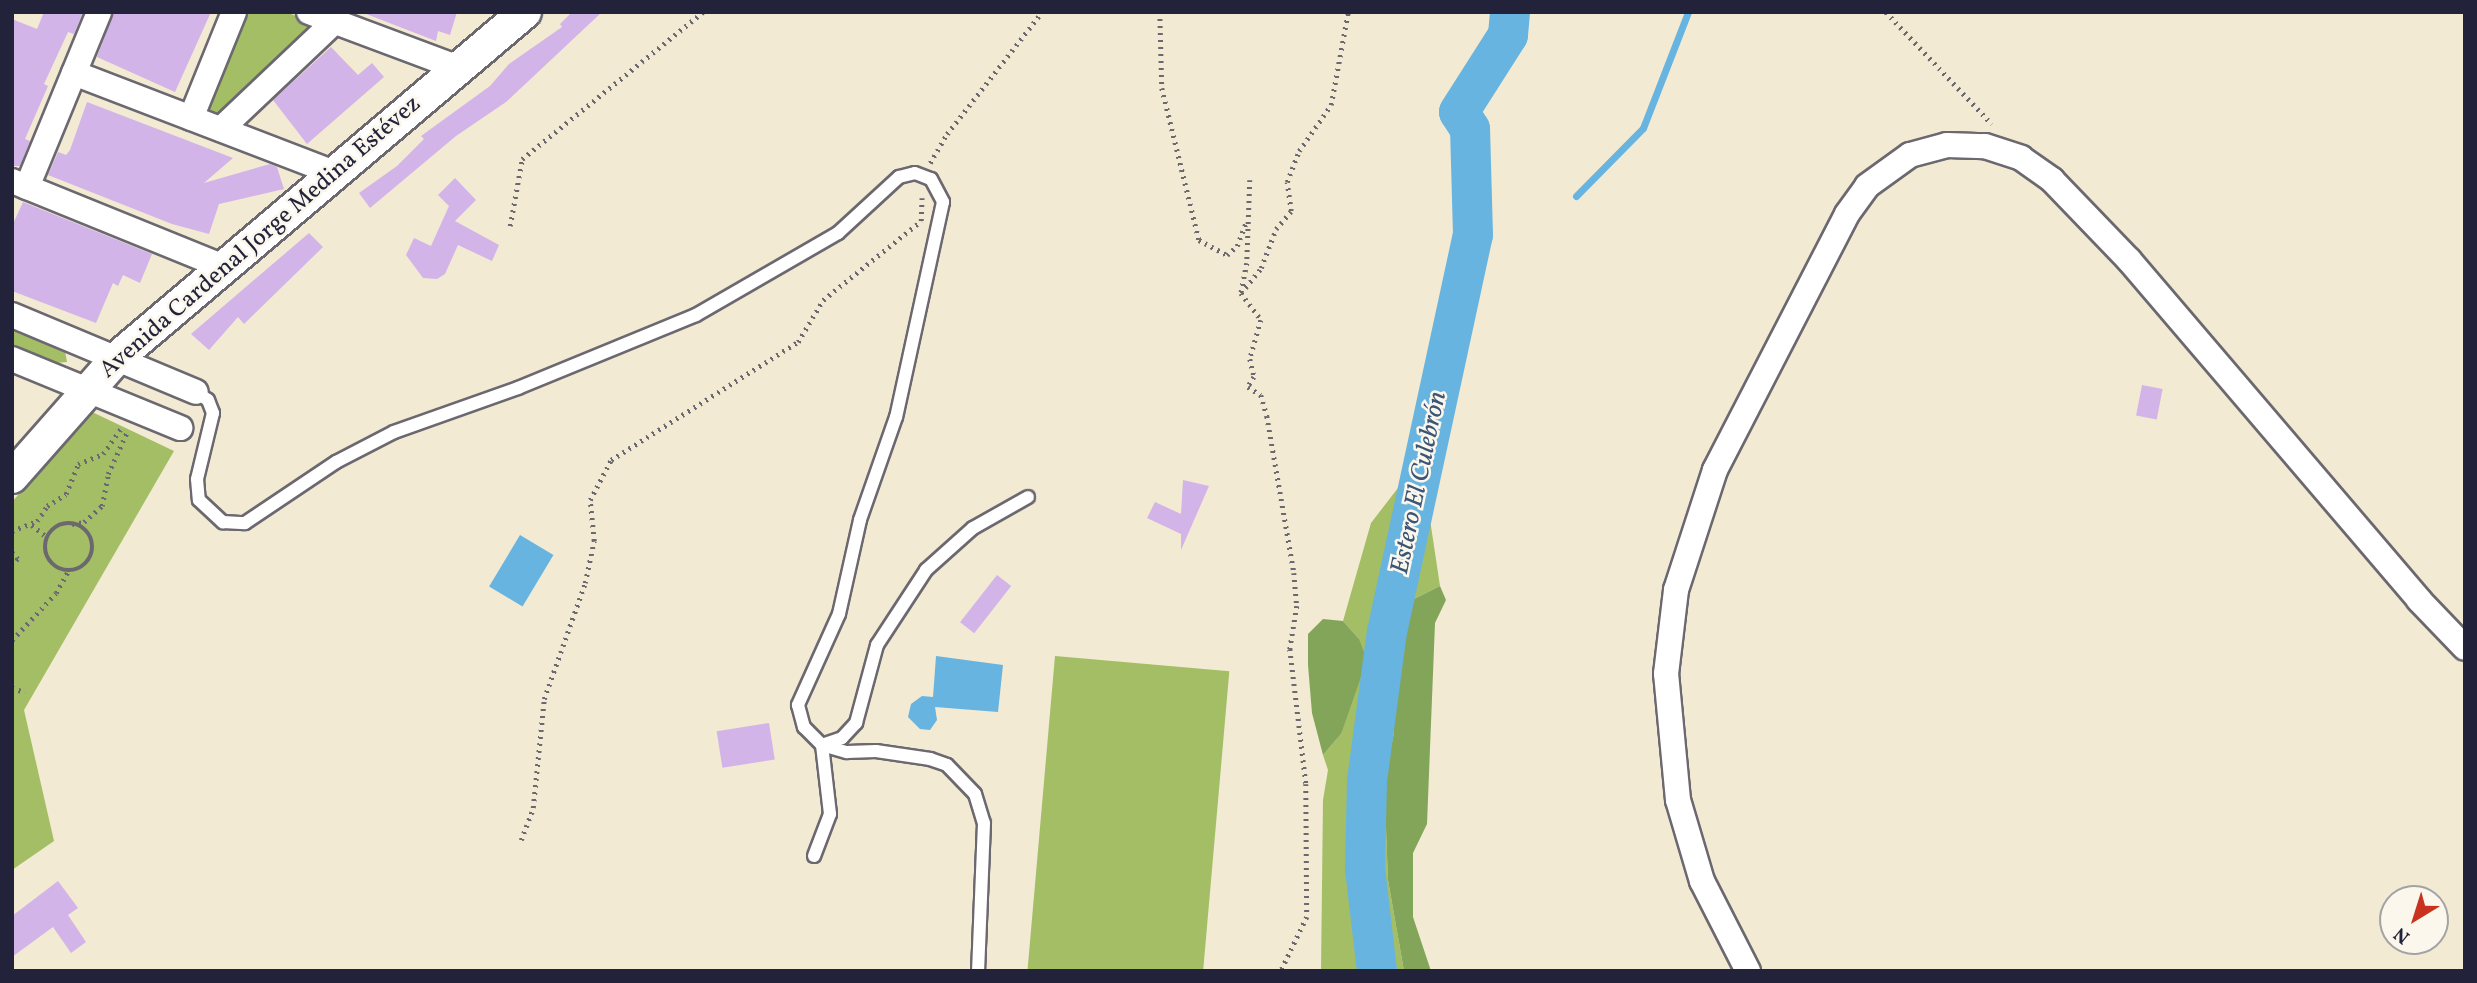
<!DOCTYPE html>
<html>
<head>
<meta charset="utf-8">
<style>
  body { margin:0 }
  #map { position:relative; width:2477px; height:983px; overflow:hidden; background:#f2ead2; font-family:Vollkorn,serif }
  div>[style] { position:absolute }
  .green>* { inset:0; background:#a3be64; transform-origin:0 0 }
  .forest>* { inset:0; background:#82a55a }
  .water>* { inset:0; background:#67b4e1; transform-origin:0 0 }
  .stream>* { height:7px; margin:-3.5px; padding:0 3.5px; transform-origin:3.5px; border-radius:3.5px; background:#67b4e1 }
  .river>* { height:40px; margin:-20px; padding:0 20px; transform-origin:20px; border-radius:20px; background:#67b4e1 }
  .building>* { inset:0; background:#d2b4e9; transform-origin:0 0 }
  .path>* { height:4.5px; margin-top:-2.25px; transform-origin:0; background:repeating-linear-gradient(90deg,#6b6870 0 2px,transparent 0 7px) }
  .path>.ring { margin:-2.25px; padding:0; box-sizing:content-box; background:none; border:4.5px solid #6b6870; border-radius:50% }
  .roads { filter:drop-shadow(2px 0 #6b6870) drop-shadow(-2px 0 #6b6870) drop-shadow(0 2px #6b6870) drop-shadow(0 -2px #6b6870) }
  .service>* { height:12px; margin:-6px; padding:0 6px; transform-origin:6px; border-radius:6px; background:#fff }
  .minor>* { height:24px; margin:-12px; padding:0 12px; transform-origin:12px; border-radius:12px; background:#fff }
  .tertiary>* { height:32px; margin:-16px; padding:0 16px; transform-origin:16px; border-radius:16px; background:#fff }
  span { translate:-50% -50%; white-space:nowrap; text-align:center; line-height:1.15; -webkit-text-stroke:5px #fbf7ec; paint-order:stroke }
  .street-label { font-size:24px; color:#22223b }
  .water-label { font-size:26px; color:#3a5575; font-style:italic }
  .frame { position:absolute; inset:0; border:14px solid #22223b; pointer-events:none }
  .north { position:absolute; left:2379px; top:885px; width:70px; height:70px; box-sizing:border-box; background:#fbf7ec; border:2px solid #a4a2a5; border-radius:50%; rotate:218deg; font-size:19px; font-weight:700; line-height:28px; text-align:center; color:#22223b }
  .north::after { content:''; display:block; margin:auto; width:24px; height:32px; background:#c8321e; clip-path:polygon(50% 0,100% 100%,50% 72%,0 100%) }
</style>
</head>
<body>
<div id="map">
  <div class="green">
    <i style="clip-path:polygon(243px 12px,286px 12px,318px 25px,217px 118px,203px 114px)"></i>
    <i style="clip-path:polygon(12px 331px,65px 351px,67px 362px,55px 363px,12px 346px)"></i>
    <i style="clip-path:polygon(90px 411px,174px 451px,24px 710px,54px 841px,12px 870px,12px 502px)"></i>
    <i style="clip-path:polygon(1428px 449px,1432px 482px,1429px 513px,1440px 586px,1414px 599px,1393px 691px,1394px 733px,1384px 778px,1388px 880px,1404px 971px,1321px 971px,1323px 800px,1328px 770px,1323px 755px,1341px 734px,1359px 639px,1343px 621px,1371px 523px)"></i>
    <i style="left:1055px;top:656px;width:175px;height:316px;rotate:5deg"></i>
  </div>
  <div class="forest">
    <i style="clip-path:polygon(1440px 586px,1446px 600px,1435px 623px,1427px 824px,1413px 853px,1413px 917px,1431px 971px,1404px 971px,1388px 880px,1384px 778px,1394px 733px,1393px 691px,1414px 599px)"></i>
    <i style="clip-path:polygon(1323px 619px,1343px 621px,1359px 639px,1367px 660px,1341px 734px,1323px 755px,1312px 713px,1308px 665px,1308px 634px)"></i>
  </div>
  <div class="water">
    <i style="left:520px;top:535px;width:39px;height:60px;rotate:31deg"></i>
    <i style="clip-path:polygon(936px 656px,1003px 665px,998px 712px,935px 707px,937px 720px,930px 730px,920px 729px,908px 717px,911px 704px,922px 696px,933px 697px)"></i>
  </div>
  <div class="stream">
    <i style="left:1576px;top:196px;width:95px;rotate:-45.4deg"></i>
    <i style="left:1643px;top:128px;width:124px;rotate:-68.8deg"></i>
  </div>
  <div class="river">
    <i style="left:1377px;top:971px;width:103px;rotate:-96.7deg"></i>
    <i style="left:1365px;top:869px;width:88px;rotate:-88.7deg"></i>
    <i style="left:1367px;top:781px;width:150px;rotate:-82.4deg"></i>
    <i style="left:1387px;top:632px;width:406px;rotate:-77.8deg"></i>
    <i style="left:1473px;top:235px;width:106px;rotate:-91.6deg"></i>
    <i style="left:1470px;top:129px;width:20px;rotate:-123deg"></i>
    <i style="left:1459px;top:112px;width:91px;rotate:-57.5deg"></i>
    <i style="left:1508px;top:35px;width:23px;rotate:-85deg"></i>
  </div>
  <div class="building">
    <i style="clip-path:polygon(44px 12px,83px 12px,74px 34px,68px 32px,44px 84px,48px 86px,25px 139px,30px 141px,20px 166px,12px 166px,12px 19px,37px 29px)"></i>
    <i style="clip-path:polygon(114px 12px,211px 12px,175px 92px,97px 57px)"></i>
    <i style="clip-path:polygon(361px 12px,457px 12px,450px 35px,438px 31px,436px 41px)"></i>
    <i style="clip-path:polygon(572px 12px,602px 12px,506px 102px,456px 136px,370px 208px,359px 193px,397px 166px,424px 139px,421px 136px,490px 86px,509px 64px,562px 27px,560px 24px)"></i>
    <i style="clip-path:polygon(331px 47px,358px 75px,372px 63px,384px 77px,307px 144px,273px 100px)"></i>
    <i style="clip-path:polygon(87px 102px,233px 158px,204px 183px,270px 164px,277px 167px,284px 189px,219px 204px,209px 234px,172px 224px,48px 175px,58px 152px,66px 155px,70px 150px)"></i>
    <i style="clip-path:polygon(455px 178px,476px 200px,455px 221px,499px 245px,492px 261px,458px 245px,445px 274px,437px 279px,423px 278px,406px 255px,414px 238px,431px 246px,449px 206px,438px 195px)"></i>
    <i style="clip-path:polygon(23px 202px,152px 254px,140px 283px,123px 275px,118px 286px,113px 283px,96px 323px,12px 291px,12px 226px)"></i>
    <i style="clip-path:polygon(309px 233px,323px 247px,244px 324px,238px 317px,209px 350px,191px 334px)"></i>
    <i style="left:2142px;top:385px;width:21px;height:31px;rotate:11deg"></i>
    <i style="clip-path:polygon(1183px 480px,1209px 486px,1181px 550px,1181px 534px,1147px 518px,1155px 502px,1181px 514px)"></i>
    <i style="left:997px;top:575px;width:18px;height:60px;rotate:38deg"></i>
    <i style="left:769px;top:723px;width:37px;height:53px;rotate:81deg"></i>
    <i style="clip-path:polygon(58px 881px,78px 908px,68px 915px,86px 942px,71px 953px,53px 927px,12px 957px,12px 916px)"></i>
  </div>
  <div class="path">
    <i style="left:1160px;top:12px;width:76px;rotate:88.5deg"></i>
    <i style="left:1162px;top:88px;width:156px;rotate:76.3deg"></i>
    <i style="left:1199px;top:240px;width:32px;rotate:28deg"></i>
    <i style="left:1227px;top:255px;width:13px;rotate:-42deg"></i>
    <i style="left:1237px;top:246px;width:25px;rotate:-69deg"></i>
    <i style="left:1886px;top:12px;width:154px;rotate:46.6deg"></i>
    <i style="left:930px;top:163px;width:34px;rotate:-60deg"></i>
    <i style="left:947px;top:134px;width:155px;rotate:-52.1deg"></i>
    <i style="left:1250px;top:180px;width:83px;rotate:92.1deg"></i>
    <i style="left:1247px;top:263px;width:31px;rotate:101deg"></i>
    <i style="left:1241px;top:293px;width:34px;rotate:53deg"></i>
    <i style="left:1261px;top:320px;width:41px;rotate:105.8deg"></i>
    <i style="left:1250px;top:359px;width:18px;rotate:77deg"></i>
    <i style="left:1254px;top:377px;width:12px;rotate:121deg"></i>
    <i style="left:1248px;top:387px;width:15px;rotate:32deg"></i>
    <i style="left:1261px;top:395px;width:22px;rotate:74deg"></i>
    <i style="left:1267px;top:416px;width:159px;rotate:80.2deg"></i>
    <i style="left:1294px;top:573px;width:33px;rotate:85deg"></i>
    <i style="left:1297px;top:606px;width:44px;rotate:99.2deg"></i>
    <i style="left:1290px;top:649px;width:136px;rotate:83.2deg"></i>
    <i style="left:1306px;top:784px;width:133px;rotate:89.6deg"></i>
    <i style="left:1307px;top:917px;width:60px;rotate:115.7deg"></i>
    <i style="left:510px;top:226px;width:68px;rotate:-79.8deg"></i>
    <i style="left:522px;top:159px;width:233px;rotate:-39.1deg"></i>
    <i style="left:1241px;top:293px;width:32px;rotate:-51deg"></i>
    <i style="left:1261px;top:268px;width:42px;rotate:-69deg"></i>
    <i style="left:1276px;top:229px;width:23px;rotate:-50deg"></i>
    <i style="left:1291px;top:211px;width:29px;rotate:-98deg"></i>
    <i style="left:1287px;top:182px;width:33px;rotate:-69deg"></i>
    <i style="left:1299px;top:151px;width:56px;rotate:-55.2deg"></i>
    <i style="left:1331px;top:105px;width:95px;rotate:-79.6deg"></i>
    <i class="ring" style="left:45px;top:523px;width:43.5px;height:43.5px"></i>
    <i style="left:72px;top:524px;width:12px;rotate:-9deg"></i>
    <i style="left:84px;top:522px;width:24px;rotate:-42deg"></i>
    <i style="left:102px;top:506px;width:33px;rotate:-79deg"></i>
    <i style="left:108px;top:474px;width:48px;rotate:-65.6deg"></i>
    <i style="left:32px;top:525px;width:19px;rotate:39deg"></i>
    <i style="left:12px;top:531px;width:27px;rotate:-22deg"></i>
    <i style="left:37px;top:521px;width:18px;rotate:-56deg"></i>
    <i style="left:47px;top:506px;width:22px;rotate:-32deg"></i>
    <i style="left:66px;top:494px;width:32px;rotate:-68deg"></i>
    <i style="left:78px;top:464px;width:27px;rotate:-22deg"></i>
    <i style="left:103px;top:454px;width:33px;rotate:-55deg"></i>
    <i style="left:12px;top:552px;width:9px;rotate:49deg"></i>
    <i style="left:18px;top:559px;width:8px;rotate:140deg"></i>
    <i style="left:12px;top:640px;width:64px;rotate:-46.9deg"></i>
    <i style="left:56px;top:593px;width:25px;rotate:-61deg"></i>
    <i style="left:12px;top:688px;width:14px;rotate:17deg"></i>
    <i style="left:521px;top:840px;width:34px;rotate:-69deg"></i>
    <i style="left:533px;top:808px;width:110px;rotate:-84.2deg"></i>
    <i style="left:544px;top:699px;width:123px;rotate:-70.5deg"></i>
    <i style="left:585px;top:583px;width:43px;rotate:-77.9deg"></i>
    <i style="left:594px;top:541px;width:41px;rotate:-95.6deg"></i>
    <i style="left:590px;top:500px;width:45px;rotate:-62.3deg"></i>
    <i style="left:611px;top:460px;width:221px;rotate:-32.3deg"></i>
    <i style="left:798px;top:342px;width:49px;rotate:-59.2deg"></i>
    <i style="left:823px;top:300px;width:126px;rotate:-38.9deg"></i>
    <i style="left:921px;top:221px;width:23px;rotate:-88deg"></i>
  </div>
  <div class="roads">
    <div class="service">
      <i style="left:196px;top:392px;width:14px;rotate:34deg"></i>
      <i style="left:208px;top:400px;width:14px;rotate:69deg"></i>
      <i style="left:213px;top:413px;width:68px;rotate:103.6deg"></i>
      <i style="left:197px;top:479px;width:21px;rotate:85deg"></i>
      <i style="left:199px;top:500px;width:33px;rotate:43deg"></i>
      <i style="left:223px;top:522px;width:22px;rotate:3deg"></i>
      <i style="left:245px;top:523px;width:110px;rotate:-33.8deg"></i>
      <i style="left:336px;top:462px;width:65px;rotate:-27.3deg"></i>
      <i style="left:394px;top:432px;width:132px;rotate:-19.5deg"></i>
      <i style="left:518px;top:388px;width:192px;rotate:-22.3deg"></i>
      <i style="left:696px;top:315px;width:164px;rotate:-30deg"></i>
      <i style="left:838px;top:233px;width:83px;rotate:-42.6deg"></i>
      <i style="left:899px;top:177px;width:16px;rotate:-14deg"></i>
      <i style="left:915px;top:173px;width:17px;rotate:21deg"></i>
      <i style="left:931px;top:179px;width:26px;rotate:62deg"></i>
      <i style="left:943px;top:202px;width:220px;rotate:102.3deg"></i>
      <i style="left:896px;top:417px;width:109px;rotate:109.3deg"></i>
      <i style="left:860px;top:520px;width:96px;rotate:102.6deg"></i>
      <i style="left:839px;top:614px;width:100px;rotate:114.3deg"></i>
      <i style="left:798px;top:705px;width:23px;rotate:75deg"></i>
      <i style="left:804px;top:727px;width:25px;rotate:45deg"></i>
      <i style="left:822px;top:745px;width:26px;rotate:16deg"></i>
      <i style="left:847px;top:752px;width:29px;rotate:-2deg"></i>
      <i style="left:876px;top:751px;width:55px;rotate:8.4deg"></i>
      <i style="left:930px;top:759px;width:18px;rotate:19deg"></i>
      <i style="left:947px;top:765px;width:40px;rotate:46deg"></i>
      <i style="left:975px;top:794px;width:30px;rotate:73deg"></i>
      <i style="left:984px;top:823px;width:148px;rotate:92.3deg"></i>
      <i style="left:822px;top:745px;width:21px;rotate:-19deg"></i>
      <i style="left:842px;top:738px;width:21px;rotate:-47deg"></i>
      <i style="left:856px;top:723px;width:81px;rotate:-74.9deg"></i>
      <i style="left:877px;top:645px;width:90px;rotate:-56.8deg"></i>
      <i style="left:926px;top:570px;width:63px;rotate:-41.8deg"></i>
      <i style="left:973px;top:528px;width:63px;rotate:-29.4deg"></i>
      <i style="left:814px;top:856px;width:45px;rotate:-69.1deg"></i>
      <i style="left:830px;top:814px;width:69px;rotate:-96.6deg"></i>
    </div>
    <div class="minor">
      <i style="left:309px;top:12px;width:160px;rotate:20.5deg"></i>
      <i style="left:74px;top:73px;width:280px;rotate:21deg"></i>
      <i style="left:191px;top:118px;width:114px;rotate:-67.9deg"></i>
      <i style="left:221px;top:129px;width:156px;rotate:-43.4deg"></i>
      <i style="left:12px;top:181px;width:229px;rotate:22.1deg"></i>
      <i style="left:27px;top:187px;width:189px;rotate:-67.6deg"></i>
      <i style="left:12px;top:315px;width:199px;rotate:22.7deg"></i>
      <i style="left:12px;top:359px;width:182px;rotate:22.3deg"></i>
      <i style="left:1748px;top:971px;width:101px;rotate:-117.1deg"></i>
      <i style="left:1702px;top:881px;width:84px;rotate:-106.5deg"></i>
      <i style="left:1678px;top:800px;width:127px;rotate:-95.4deg"></i>
      <i style="left:1666px;top:674px;width:85px;rotate:-83.2deg"></i>
      <i style="left:1676px;top:590px;width:126px;rotate:-72deg"></i>
      <i style="left:1715px;top:470px;width:288px;rotate:-62.7deg"></i>
      <i style="left:1847px;top:214px;width:34px;rotate:-54deg"></i>
      <i style="left:1867px;top:186px;width:53px;rotate:-35.8deg"></i>
      <i style="left:1910px;top:155px;width:38px;rotate:-15deg"></i>
      <i style="left:1947px;top:145px;width:38px;rotate:2deg"></i>
      <i style="left:1985px;top:146px;width:38px;rotate:18deg"></i>
      <i style="left:2021px;top:158px;width:38px;rotate:35deg"></i>
      <i style="left:2052px;top:180px;width:111px;rotate:46.1deg"></i>
      <i style="left:2129px;top:260px;width:447px;rotate:49.5deg"></i>
      <i style="left:2419px;top:600px;width:66px;rotate:46.2deg"></i>
    </div>
    <div class="tertiary">
      <i style="left:12px;top:477px;width:159px;rotate:-48.6deg"></i>
      <i style="left:117px;top:358px;width:535px;rotate:-40.3deg"></i>
    </div>
  </div>
  <div class="street-label">
    <span style="left:261px;top:238px;rotate:-41deg">Avenida Cardenal Jorge Medina Estévez</span>
  </div>
  <div class="water-label">
    <span style="left:1420px;top:483px;rotate:-78deg">Estero El Culebrón</span>
  </div>
  <div class="frame"></div>
  <div class="north">N</div>
</div>
</body>
</html>
